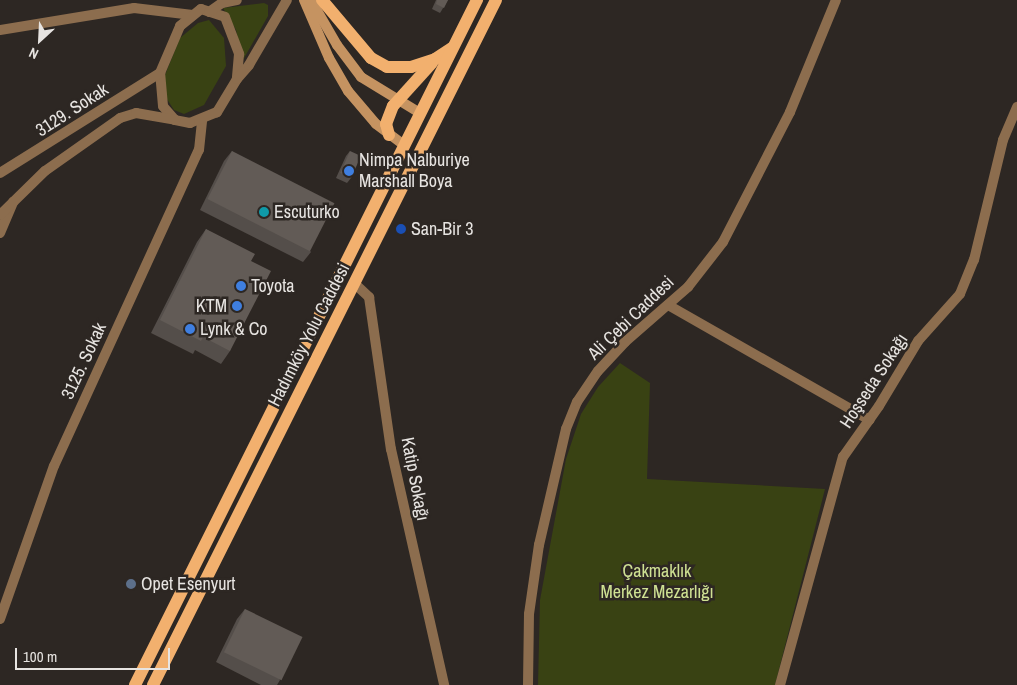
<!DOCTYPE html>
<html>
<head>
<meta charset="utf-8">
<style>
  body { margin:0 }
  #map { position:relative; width:1017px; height:685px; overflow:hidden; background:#2d2723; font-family:"Archivo Narrow",sans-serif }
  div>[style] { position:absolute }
  .green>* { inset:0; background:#394213 }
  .minor>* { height:10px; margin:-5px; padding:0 5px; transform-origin:5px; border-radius:5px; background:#8c6d4e }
  .tertiary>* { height:10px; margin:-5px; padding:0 5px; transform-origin:5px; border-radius:5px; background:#8c6d4e }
  .secondary>* { height:10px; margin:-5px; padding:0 5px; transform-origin:5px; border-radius:5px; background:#c59361 }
  .primary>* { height:12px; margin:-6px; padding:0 6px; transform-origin:6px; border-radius:6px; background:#f2b06e }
  .wall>* { inset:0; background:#544e4a }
  .building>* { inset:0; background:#625b56; transform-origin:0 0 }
  .dots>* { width:14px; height:14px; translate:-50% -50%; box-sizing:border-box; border:2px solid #2d2723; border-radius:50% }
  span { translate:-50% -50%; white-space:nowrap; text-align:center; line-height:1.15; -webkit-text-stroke:5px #2d2723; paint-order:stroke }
  .street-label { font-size:18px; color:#e7e4e1 }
  .poi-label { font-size:18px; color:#e7e4e1 }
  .left { translate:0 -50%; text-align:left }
  .right { translate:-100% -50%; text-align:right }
  .park-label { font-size:18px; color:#cfe193 }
  .north { position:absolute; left:15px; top:15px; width:50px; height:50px; -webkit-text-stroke:4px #2d2723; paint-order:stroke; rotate:205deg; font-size:14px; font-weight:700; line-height:20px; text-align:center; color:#e7e4e1 }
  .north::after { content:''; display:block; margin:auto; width:18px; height:22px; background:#e7e4e1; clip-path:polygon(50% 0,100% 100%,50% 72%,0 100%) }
  .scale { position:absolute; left:15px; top:648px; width:155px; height:22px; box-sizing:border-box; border:2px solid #e7e4e1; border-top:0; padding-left:6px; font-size:15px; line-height:18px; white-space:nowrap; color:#e7e4e1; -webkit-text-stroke:4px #2d2723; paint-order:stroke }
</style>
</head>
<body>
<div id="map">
  <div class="green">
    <i style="clip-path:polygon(264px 3px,268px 5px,268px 16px,243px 60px,236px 30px,223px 8px)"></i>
    <i style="clip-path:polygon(209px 20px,224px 38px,226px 66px,204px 105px,184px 114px,174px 110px,165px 96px,165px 75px,180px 38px,198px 23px)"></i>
    <i style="clip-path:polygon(620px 363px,650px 383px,647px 479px,825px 489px,775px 685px,538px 685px,540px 600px,566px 459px,581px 414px,598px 387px)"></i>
  </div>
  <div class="minor">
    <i style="left:0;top:30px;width:136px;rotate:-9.3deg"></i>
    <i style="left:134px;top:8px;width:59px;rotate:6.8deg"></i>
    <i style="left:0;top:233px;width:34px;rotate:-67deg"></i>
    <i style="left:354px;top:283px;width:21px;rotate:43deg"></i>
    <i style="left:369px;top:297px;width:154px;rotate:81.8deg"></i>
    <i style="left:391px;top:449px;width:242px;rotate:77.3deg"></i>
    <i style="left:668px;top:305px;width:232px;rotate:29.7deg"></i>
    <i style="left:0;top:619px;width:162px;rotate:-70.6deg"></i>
    <i style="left:54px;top:466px;width:348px;rotate:-65.4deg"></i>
    <i style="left:199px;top:150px;width:30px;rotate:-84deg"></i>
    <i style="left:780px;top:685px;width:237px;rotate:-74.6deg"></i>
    <i style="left:843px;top:457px;width:62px;rotate:-54.8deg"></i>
    <i style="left:879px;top:406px;width:76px;rotate:-59deg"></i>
    <i style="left:918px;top:341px;width:63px;rotate:-48.2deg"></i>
    <i style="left:960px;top:294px;width:37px;rotate:-68deg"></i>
    <i style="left:974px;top:260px;width:123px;rotate:-76.4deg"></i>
    <i style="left:1003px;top:140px;width:36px;rotate:-67deg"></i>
  </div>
  <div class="tertiary">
    <i style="left:201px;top:9px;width:25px;rotate:18deg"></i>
    <i style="left:225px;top:17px;width:40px;rotate:69deg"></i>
    <i style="left:239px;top:54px;width:25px;rotate:95deg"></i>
    <i style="left:237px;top:79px;width:39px;rotate:121deg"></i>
    <i style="left:217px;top:112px;width:29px;rotate:158deg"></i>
    <i style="left:190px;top:123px;width:15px;rotate:-169deg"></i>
    <i style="left:175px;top:120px;width:18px;rotate:-131deg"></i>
    <i style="left:163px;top:106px;width:33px;rotate:-95deg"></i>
    <i style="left:160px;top:73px;width:51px;rotate:-66.9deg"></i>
    <i style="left:180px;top:26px;width:27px;rotate:-39deg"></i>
    <i style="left:209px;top:12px;width:16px;rotate:-35deg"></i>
    <i style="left:222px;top:3px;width:15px;rotate:-11deg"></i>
    <i style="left:237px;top:79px;width:18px;rotate:-49deg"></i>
    <i style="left:249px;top:65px;width:75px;rotate:-59.7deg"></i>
    <i style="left:0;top:173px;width:189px;rotate:-32deg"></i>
    <i style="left:0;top:215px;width:63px;rotate:-44.4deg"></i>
    <i style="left:45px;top:171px;width:92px;rotate:-35.2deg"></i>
    <i style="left:120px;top:118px;width:17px;rotate:-17deg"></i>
    <i style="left:136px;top:113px;width:40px;rotate:10deg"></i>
    <i style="left:528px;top:685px;width:71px;rotate:-89.2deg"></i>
    <i style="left:529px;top:614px;width:70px;rotate:-81.8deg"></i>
    <i style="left:539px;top:545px;width:119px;rotate:-76.9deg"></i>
    <i style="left:566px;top:429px;width:29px;rotate:-68deg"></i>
    <i style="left:577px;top:402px;width:37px;rotate:-56deg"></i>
    <i style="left:598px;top:371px;width:40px;rotate:-47deg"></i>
    <i style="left:625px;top:342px;width:84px;rotate:-41.1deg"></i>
    <i style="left:688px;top:287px;width:57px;rotate:-52.1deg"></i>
    <i style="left:723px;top:242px;width:146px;rotate:-62.7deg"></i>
    <i style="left:790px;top:112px;width:121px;rotate:-67.7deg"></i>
  </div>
  <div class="secondary">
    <i style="left:304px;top:0;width:63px;rotate:66.7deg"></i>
    <i style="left:329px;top:58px;width:38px;rotate:60deg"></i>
    <i style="left:348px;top:91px;width:43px;rotate:49.7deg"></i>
    <i style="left:376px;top:124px;width:35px;rotate:37deg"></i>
    <i style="left:311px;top:0;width:52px;rotate:60deg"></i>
    <i style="left:337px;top:45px;width:40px;rotate:53deg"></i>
    <i style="left:361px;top:77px;width:69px;rotate:31.4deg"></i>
  </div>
  <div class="primary">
    <i style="left:322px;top:0;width:76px;rotate:49.8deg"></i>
    <i style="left:371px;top:58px;width:18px;rotate:29deg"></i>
    <i style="left:387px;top:67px;width:24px"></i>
    <i style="left:411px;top:67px;width:25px;rotate:-18deg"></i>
    <i style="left:435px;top:59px;width:20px;rotate:-33deg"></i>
    <i style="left:389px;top:135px;width:11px;rotate:-105deg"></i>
    <i style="left:386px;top:124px;width:19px;rotate:-69deg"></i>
    <i style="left:393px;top:106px;width:58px;rotate:-47.8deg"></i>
    <i style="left:135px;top:685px;width:766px;rotate:-63.47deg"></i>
    <i style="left:153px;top:685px;width:766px;rotate:-63.4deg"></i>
  </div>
  <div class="wall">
    <i style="clip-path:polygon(436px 0,448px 0,440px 13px,432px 9px)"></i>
    <i style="clip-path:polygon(232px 151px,311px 252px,303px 262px,200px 210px,224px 161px)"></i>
    <i style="clip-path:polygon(350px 151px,351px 178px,347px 183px,336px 178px,346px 156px)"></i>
    <i style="clip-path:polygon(206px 229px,251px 261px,230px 351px,221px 364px,195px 350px,193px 354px,151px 333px,197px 242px)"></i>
    <i style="clip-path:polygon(245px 609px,280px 680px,277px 685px,261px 685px,216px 662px,237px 619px)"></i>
  </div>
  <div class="building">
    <i style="clip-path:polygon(437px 0,448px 0,444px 8px,436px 4px)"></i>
    <i style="left:232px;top:151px;width:115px;height:54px;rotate:27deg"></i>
    <i style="left:350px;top:151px;width:12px;height:24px;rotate:24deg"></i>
    <i style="clip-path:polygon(206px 229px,255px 254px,251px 261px,271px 271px,230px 351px,203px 337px,201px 341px,160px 320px)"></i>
    <i style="left:245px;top:609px;width:64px;height:48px;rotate:26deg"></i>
  </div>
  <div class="dots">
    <i style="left:349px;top:171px;background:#3f7fe0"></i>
    <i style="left:264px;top:212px;background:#0f9aa8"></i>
    <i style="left:401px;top:229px;background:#1a4fb4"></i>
    <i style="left:241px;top:286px;background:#3f7fe0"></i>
    <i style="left:237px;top:306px;background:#3f7fe0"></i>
    <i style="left:190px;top:329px;background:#3f7fe0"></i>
    <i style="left:131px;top:584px;background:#5c6f8a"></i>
  </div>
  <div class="street-label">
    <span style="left:72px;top:110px;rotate:-33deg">3129. Sokak</span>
    <span style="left:631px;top:318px;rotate:-44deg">Ali Çebi Caddesi</span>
    <span style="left:309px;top:335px;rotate:-63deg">Hadımköy Yolu Caddesi</span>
    <span style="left:84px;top:361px;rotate:-65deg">3125. Sokak</span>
    <span style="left:874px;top:381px;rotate:-57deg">Hoşseda Sokağı</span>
    <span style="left:415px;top:479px;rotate:79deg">Katip Sokağı</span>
  </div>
  <div class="poi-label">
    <span class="left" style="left:359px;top:171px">Nimpa Nalburiye<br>Marshall Boya</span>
    <span class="left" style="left:274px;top:212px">Escuturko</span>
    <span class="left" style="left:411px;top:229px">San-Bir 3</span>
    <span class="left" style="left:251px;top:286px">Toyota</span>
    <span class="right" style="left:227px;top:306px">KTM</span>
    <span class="left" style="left:200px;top:329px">Lynk &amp; Co</span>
    <span class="left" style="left:141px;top:584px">Opet Esenyurt</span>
  </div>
  <div class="park-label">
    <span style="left:657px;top:582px">Çakmaklık<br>Merkez Mezarlığı</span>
  </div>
  <div class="north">N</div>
  <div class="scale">100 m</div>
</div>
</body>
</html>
